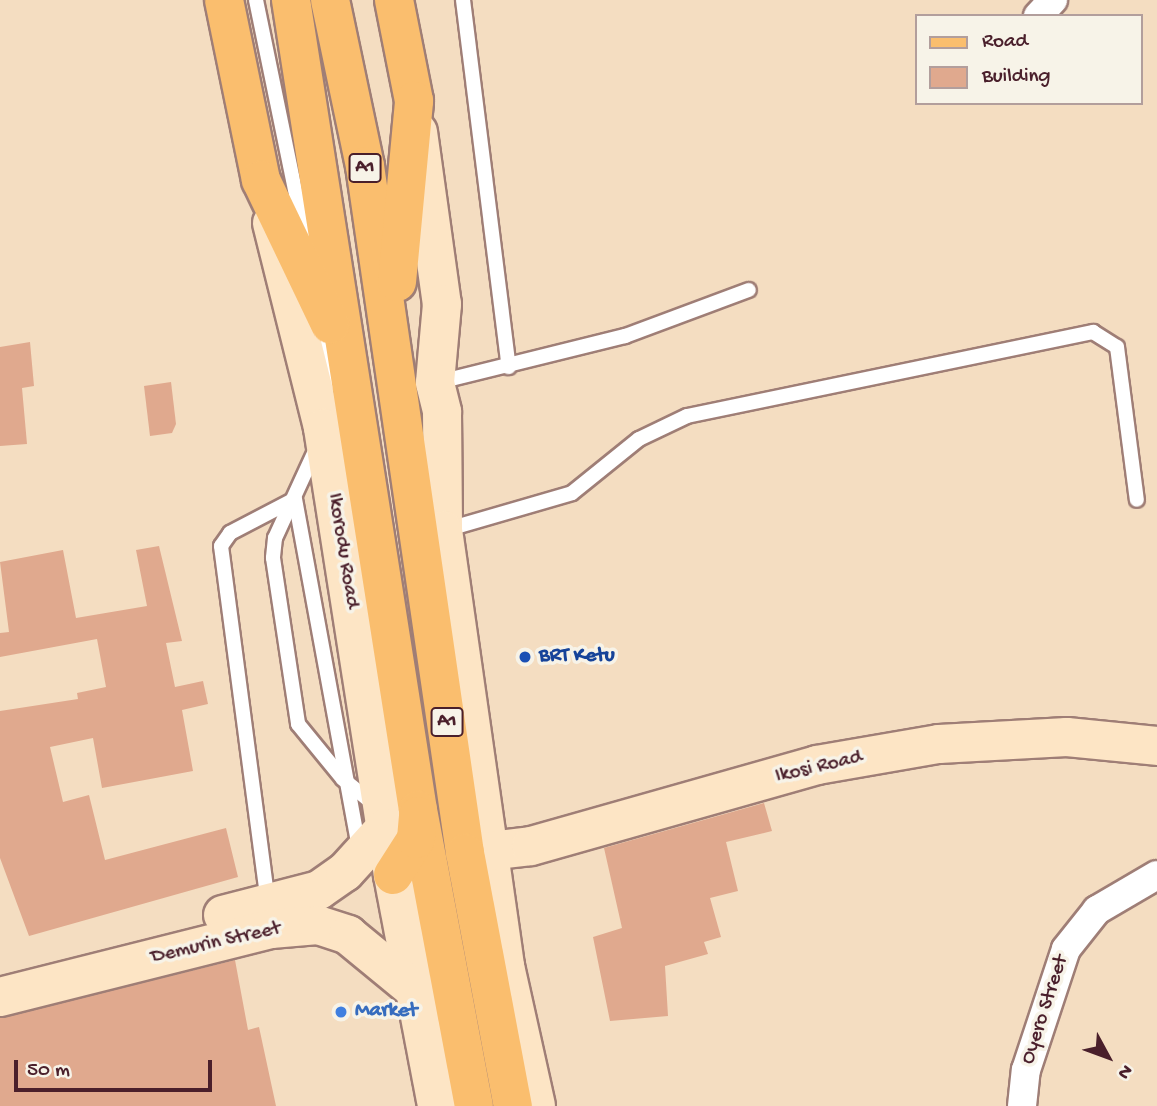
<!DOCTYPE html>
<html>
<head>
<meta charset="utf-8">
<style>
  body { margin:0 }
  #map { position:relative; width:1157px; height:1106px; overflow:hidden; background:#f4ddc1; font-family:"Gochi Hand",sans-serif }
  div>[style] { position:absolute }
  .building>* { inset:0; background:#e0a98e }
  .roads { filter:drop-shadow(2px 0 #9f7e76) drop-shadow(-2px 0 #9f7e76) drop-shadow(0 2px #9f7e76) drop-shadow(0 -2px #9f7e76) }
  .lane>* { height:14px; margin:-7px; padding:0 7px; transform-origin:7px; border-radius:7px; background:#fff }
  .street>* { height:28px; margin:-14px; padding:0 14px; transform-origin:14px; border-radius:14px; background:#fff }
  .secondary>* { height:38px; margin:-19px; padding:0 19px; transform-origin:19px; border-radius:19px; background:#fde5c5 }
  .primary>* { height:38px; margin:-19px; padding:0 19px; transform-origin:19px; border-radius:19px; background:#fabe6e }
  .highway>* { height:38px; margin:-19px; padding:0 19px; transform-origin:19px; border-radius:19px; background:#fabe6e }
  .dots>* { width:19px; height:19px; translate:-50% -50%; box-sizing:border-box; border:4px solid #f7f3e8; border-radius:50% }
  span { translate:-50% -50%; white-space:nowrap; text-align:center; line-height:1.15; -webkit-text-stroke:7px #f7f3e8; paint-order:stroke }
  .shield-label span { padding:2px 5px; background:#f7f3e8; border:2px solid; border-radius:5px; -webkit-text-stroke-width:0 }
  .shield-label { font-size:19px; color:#4a1f2b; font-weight:700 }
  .street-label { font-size:21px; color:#4a1f2b }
  .transit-label { font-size:21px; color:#164399; font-weight:700 }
  .left { translate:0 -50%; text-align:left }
  .shop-label { font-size:21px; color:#366cbe; font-weight:700 }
  .legend { position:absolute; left:915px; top:14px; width:228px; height:91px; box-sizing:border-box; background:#f7f3e8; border:2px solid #b29e9c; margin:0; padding:9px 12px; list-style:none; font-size:21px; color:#4a1f2b }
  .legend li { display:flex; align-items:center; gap:14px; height:35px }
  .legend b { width:35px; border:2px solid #b29e9c }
  .north { position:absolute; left:1073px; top:1022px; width:70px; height:70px; -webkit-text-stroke:5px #f7f3e8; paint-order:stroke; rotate:131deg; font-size:19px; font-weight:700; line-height:28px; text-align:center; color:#4a1f2b }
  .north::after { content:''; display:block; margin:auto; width:24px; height:32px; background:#4a1f2b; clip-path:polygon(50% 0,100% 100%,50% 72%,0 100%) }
  .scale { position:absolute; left:14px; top:1060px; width:198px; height:32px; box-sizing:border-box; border:4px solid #4a1f2b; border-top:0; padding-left:9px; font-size:21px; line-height:24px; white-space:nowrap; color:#4a1f2b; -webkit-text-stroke:5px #f7f3e8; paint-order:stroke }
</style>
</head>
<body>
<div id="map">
  <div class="building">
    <i style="clip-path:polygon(30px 342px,34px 386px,22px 388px,27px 444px,0 446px,0 347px)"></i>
    <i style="clip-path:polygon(171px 382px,176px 424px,172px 433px,150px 436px,144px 386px)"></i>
    <i style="clip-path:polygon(159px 546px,182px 641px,166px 643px,175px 687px,203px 681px,208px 704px,182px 710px,193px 771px,102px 788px,93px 738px,50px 747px,63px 802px,89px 795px,105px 860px,226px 828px,238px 877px,29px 936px,0 858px,0 711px,78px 699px,77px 693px,106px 687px,97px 639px,0 657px,0 633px,9px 632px,0 562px,63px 550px,76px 618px,147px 606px,136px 550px)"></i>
    <i style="clip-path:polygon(764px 803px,772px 831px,726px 842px,738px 891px,710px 898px,721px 937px,704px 942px,708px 954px,665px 966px,668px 1016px,610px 1021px,593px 937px,622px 928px,604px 848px)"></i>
    <i style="clip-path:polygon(235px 960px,248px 1030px,259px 1027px,276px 1106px,0 1106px,0 1018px)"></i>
  </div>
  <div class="roads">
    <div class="lane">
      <i style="left:256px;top:0;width:243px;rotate:78.4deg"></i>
      <i style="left:463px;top:0;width:370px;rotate:82.9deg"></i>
      <i style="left:320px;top:324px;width:60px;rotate:80.4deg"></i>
      <i style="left:439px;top:382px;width:192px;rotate:-13.9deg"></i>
      <i style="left:625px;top:336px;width:132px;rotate:-20.4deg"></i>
      <i style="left:316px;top:449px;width:98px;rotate:114.7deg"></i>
      <i style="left:275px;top:538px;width:20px;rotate:96deg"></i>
      <i style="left:273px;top:558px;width:168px;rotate:81.4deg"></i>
      <i style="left:298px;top:724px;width:71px;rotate:50.7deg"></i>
      <i style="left:343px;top:779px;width:43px;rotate:39.3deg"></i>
      <i style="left:445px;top:530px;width:132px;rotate:-16.2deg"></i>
      <i style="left:572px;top:493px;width:86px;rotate:-38.9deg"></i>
      <i style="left:639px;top:439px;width:53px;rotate:-25.6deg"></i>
      <i style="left:687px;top:416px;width:415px;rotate:-11.7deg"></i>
      <i style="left:1093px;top:332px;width:28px;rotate:32deg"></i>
      <i style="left:1117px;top:347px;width:154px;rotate:82.6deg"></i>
      <i style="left:268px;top:903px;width:360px;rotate:-97.5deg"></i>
      <i style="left:221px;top:546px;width:16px;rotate:-55deg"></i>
      <i style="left:230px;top:533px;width:73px;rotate:-27.6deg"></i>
      <i style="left:295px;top:499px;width:356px;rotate:79.6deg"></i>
    </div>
    <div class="street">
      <i style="left:1038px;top:16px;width:22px;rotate:-47deg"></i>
      <i style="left:1022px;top:1106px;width:36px;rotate:-84deg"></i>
      <i style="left:1026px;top:1070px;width:127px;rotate:-71.7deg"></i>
      <i style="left:1066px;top:949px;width:50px;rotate:-51.5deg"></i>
      <i style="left:1097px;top:910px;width:69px;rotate:-30.3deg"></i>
    </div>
    <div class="secondary">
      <i style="left:418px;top:132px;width:174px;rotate:82.1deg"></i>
      <i style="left:442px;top:304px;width:79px;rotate:95.1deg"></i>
      <i style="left:435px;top:383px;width:30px;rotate:76deg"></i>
      <i style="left:442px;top:412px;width:118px;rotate:89.5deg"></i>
      <i style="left:443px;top:530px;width:440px;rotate:81.9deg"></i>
      <i style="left:505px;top:966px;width:143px;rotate:77.5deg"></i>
      <i style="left:272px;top:223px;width:211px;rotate:76deg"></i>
      <i style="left:323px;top:428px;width:452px;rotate:81.1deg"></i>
      <i style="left:393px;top:875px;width:235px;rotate:79.2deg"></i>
      <i style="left:489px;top:851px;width:42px;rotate:-6.8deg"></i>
      <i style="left:531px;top:846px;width:297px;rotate:-15.8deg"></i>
      <i style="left:817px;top:765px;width:124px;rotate:-9.8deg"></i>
      <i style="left:939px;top:744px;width:128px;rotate:-3.1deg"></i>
      <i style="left:1067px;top:737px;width:90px;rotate:5.7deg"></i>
      <i style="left:223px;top:915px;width:99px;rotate:-14.6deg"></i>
      <i style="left:319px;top:890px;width:32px;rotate:-35deg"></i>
      <i style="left:345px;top:872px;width:59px;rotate:-47.7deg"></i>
      <i style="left:0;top:997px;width:279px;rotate:-14.1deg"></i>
      <i style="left:271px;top:929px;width:47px;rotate:-4.9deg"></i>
      <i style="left:318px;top:925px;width:32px;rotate:18deg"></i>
      <i style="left:348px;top:935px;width:87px;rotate:39.4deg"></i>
    </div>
    <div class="primary">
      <i style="left:224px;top:0;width:184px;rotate:78.4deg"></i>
      <i style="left:394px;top:0;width:103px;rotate:78.8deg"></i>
    </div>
    <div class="highway">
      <i style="left:291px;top:0;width:820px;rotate:81.09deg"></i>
      <i style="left:418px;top:810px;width:301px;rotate:79.3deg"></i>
      <i style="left:330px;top:0;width:170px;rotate:78.1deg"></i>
      <i style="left:365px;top:166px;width:694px;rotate:81.72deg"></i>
      <i style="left:465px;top:853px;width:258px;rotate:79.3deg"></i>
      <i style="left:261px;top:180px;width:160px;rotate:64.4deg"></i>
      <i style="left:397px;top:282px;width:182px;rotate:-84.6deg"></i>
      <i style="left:393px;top:875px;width:43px;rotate:-57.4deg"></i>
      <i style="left:416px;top:839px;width:23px;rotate:-85deg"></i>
    </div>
  </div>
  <div class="dots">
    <i style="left:525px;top:657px;background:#1a4fb4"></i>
    <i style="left:341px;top:1012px;background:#3f7fe0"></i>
  </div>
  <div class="shield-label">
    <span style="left:365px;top:168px">A1</span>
    <span style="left:447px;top:722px">A1</span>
  </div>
  <div class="street-label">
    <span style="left:342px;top:551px;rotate:81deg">Ikorodu Road</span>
    <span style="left:819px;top:768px;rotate:-13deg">Ikosi Road</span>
    <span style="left:216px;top:944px;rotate:-13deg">Demurin Street</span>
    <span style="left:1046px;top:1010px;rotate:-72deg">Oyero Street</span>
  </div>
  <div class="transit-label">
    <span class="left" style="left:539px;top:657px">BRT Ketu</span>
  </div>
  <div class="shop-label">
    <span class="left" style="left:355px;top:1012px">Market</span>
  </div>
  <ul class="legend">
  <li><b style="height:9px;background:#fabe6e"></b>Road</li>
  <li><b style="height:19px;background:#e0a98e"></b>Building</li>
  </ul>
  <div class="north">N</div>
  <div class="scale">50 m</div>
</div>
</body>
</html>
